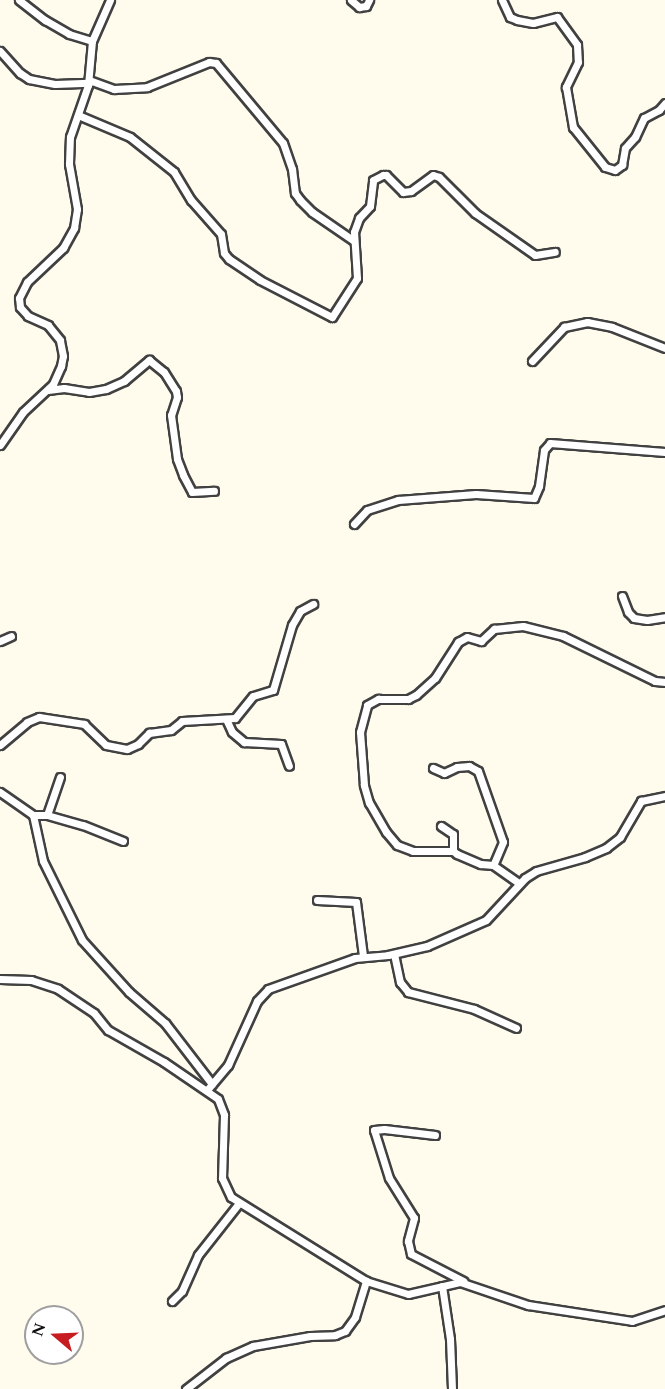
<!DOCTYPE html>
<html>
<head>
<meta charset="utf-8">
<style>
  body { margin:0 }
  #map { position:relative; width:665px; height:1389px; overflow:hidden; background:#fffcee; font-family:Spectral,serif }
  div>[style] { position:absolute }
  .roads { filter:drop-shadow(2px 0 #414141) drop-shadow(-2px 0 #414141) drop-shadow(0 2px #414141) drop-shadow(0 -2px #414141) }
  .minor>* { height:7px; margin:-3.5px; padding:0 3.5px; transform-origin:3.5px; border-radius:3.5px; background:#fff }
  span { translate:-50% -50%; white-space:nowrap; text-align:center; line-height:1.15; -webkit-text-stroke:6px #fff; paint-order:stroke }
  .north { position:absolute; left:24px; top:1305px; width:60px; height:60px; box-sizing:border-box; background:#fff; border:2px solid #9f9f9f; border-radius:50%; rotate:289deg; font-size:16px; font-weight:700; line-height:24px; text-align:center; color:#0e0e0e }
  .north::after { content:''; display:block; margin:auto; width:21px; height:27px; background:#c71c20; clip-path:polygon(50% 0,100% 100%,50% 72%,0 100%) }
</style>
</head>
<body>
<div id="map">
  <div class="roads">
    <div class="minor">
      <i style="left:19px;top:0;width:33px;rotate:38deg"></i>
      <i style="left:45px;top:20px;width:28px;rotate:30deg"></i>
      <i style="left:69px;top:34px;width:24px;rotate:17deg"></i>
      <i style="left:351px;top:0;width:11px;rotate:41deg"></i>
      <i style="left:359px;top:7px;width:7px;rotate:-8deg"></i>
      <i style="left:366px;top:6px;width:7px;rotate:-63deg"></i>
      <i style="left:502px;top:0;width:19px;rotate:65deg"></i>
      <i style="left:510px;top:17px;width:8px;rotate:23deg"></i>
      <i style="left:517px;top:20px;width:16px;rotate:11deg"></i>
      <i style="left:533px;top:23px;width:25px;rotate:-14deg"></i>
      <i style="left:557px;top:17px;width:34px;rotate:54deg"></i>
      <i style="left:577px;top:45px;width:17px;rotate:87deg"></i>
      <i style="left:578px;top:62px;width:28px;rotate:116deg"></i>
      <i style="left:566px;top:87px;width:41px;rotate:80.1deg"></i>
      <i style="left:573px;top:127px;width:51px;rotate:51.3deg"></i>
      <i style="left:605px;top:167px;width:10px;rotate:17deg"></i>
      <i style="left:615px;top:170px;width:9px;rotate:-36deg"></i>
      <i style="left:622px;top:165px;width:17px;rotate:-80deg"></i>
      <i style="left:625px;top:148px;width:15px;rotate:-48deg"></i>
      <i style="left:635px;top:137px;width:21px;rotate:-65deg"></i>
      <i style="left:644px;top:118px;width:17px;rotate:-28deg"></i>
      <i style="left:659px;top:110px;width:9px;rotate:-49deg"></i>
      <i style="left:0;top:51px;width:30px;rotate:48deg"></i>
      <i style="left:20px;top:73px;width:11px;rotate:34deg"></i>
      <i style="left:29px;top:79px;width:26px;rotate:11deg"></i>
      <i style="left:55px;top:84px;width:34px;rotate:-2deg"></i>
      <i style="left:89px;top:80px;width:27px;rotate:20deg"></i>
      <i style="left:114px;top:89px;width:33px;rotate:-3deg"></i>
      <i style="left:147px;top:87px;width:67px;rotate:-22deg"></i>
      <i style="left:209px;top:62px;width:7px;rotate:8deg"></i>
      <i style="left:216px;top:63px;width:104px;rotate:50.1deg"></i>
      <i style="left:283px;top:143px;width:28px;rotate:71deg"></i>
      <i style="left:292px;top:169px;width:24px;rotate:83deg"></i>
      <i style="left:295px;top:193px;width:9px;rotate:54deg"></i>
      <i style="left:300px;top:200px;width:17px;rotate:45deg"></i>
      <i style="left:312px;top:212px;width:51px;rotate:34.6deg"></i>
      <i style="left:78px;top:115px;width:56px;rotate:22.9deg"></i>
      <i style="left:130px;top:137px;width:56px;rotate:38.5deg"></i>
      <i style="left:174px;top:172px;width:33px;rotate:59deg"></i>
      <i style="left:191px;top:200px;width:45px;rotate:48.6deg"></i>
      <i style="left:221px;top:234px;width:19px;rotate:81deg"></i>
      <i style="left:224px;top:253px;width:8px;rotate:50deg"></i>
      <i style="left:229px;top:259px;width:37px;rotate:34deg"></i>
      <i style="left:260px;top:280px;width:81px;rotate:27.2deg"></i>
      <i style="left:332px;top:317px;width:46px;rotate:-57.3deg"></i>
      <i style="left:357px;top:278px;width:46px;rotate:-93.7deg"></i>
      <i style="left:354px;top:232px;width:15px;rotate:-70deg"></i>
      <i style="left:359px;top:218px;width:16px;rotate:-47deg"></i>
      <i style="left:370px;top:206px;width:26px;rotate:-83deg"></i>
      <i style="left:373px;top:180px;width:11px;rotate:-27deg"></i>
      <i style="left:383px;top:175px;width:3px"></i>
      <i style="left:386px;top:175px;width:24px;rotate:45deg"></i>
      <i style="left:403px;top:192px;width:8px;rotate:-7deg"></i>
      <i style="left:411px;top:191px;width:27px;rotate:-36deg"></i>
      <i style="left:433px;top:175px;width:6px;rotate:18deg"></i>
      <i style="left:439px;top:177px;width:51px;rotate:45deg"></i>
      <i style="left:475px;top:213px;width:73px;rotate:35deg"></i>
      <i style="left:535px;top:255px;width:20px;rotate:-9deg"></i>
      <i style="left:532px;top:361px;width:47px;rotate:-46.7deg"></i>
      <i style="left:564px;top:327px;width:24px;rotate:-12deg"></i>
      <i style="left:587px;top:322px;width:25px;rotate:11deg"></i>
      <i style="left:612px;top:327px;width:57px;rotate:21.6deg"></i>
      <i style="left:48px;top:390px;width:16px;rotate:-7deg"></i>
      <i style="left:64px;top:388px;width:25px;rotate:9deg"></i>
      <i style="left:89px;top:392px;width:17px;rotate:-10deg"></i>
      <i style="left:106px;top:389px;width:20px;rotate:-24deg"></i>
      <i style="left:124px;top:381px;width:33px;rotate:-40deg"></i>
      <i style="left:149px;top:360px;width:19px;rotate:39deg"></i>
      <i style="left:164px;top:372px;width:22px;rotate:58deg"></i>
      <i style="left:176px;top:391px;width:6px;rotate:81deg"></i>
      <i style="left:177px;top:397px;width:19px;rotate:108deg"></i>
      <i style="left:171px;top:415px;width:44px;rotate:82.2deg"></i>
      <i style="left:177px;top:459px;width:17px;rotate:69deg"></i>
      <i style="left:183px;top:475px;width:19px;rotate:62deg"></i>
      <i style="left:192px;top:492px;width:22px;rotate:-3deg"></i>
      <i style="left:0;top:445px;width:40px;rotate:-55.1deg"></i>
      <i style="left:23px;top:412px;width:41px;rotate:-43deg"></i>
      <i style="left:53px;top:384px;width:20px;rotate:-66deg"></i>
      <i style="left:61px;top:366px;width:10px;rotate:-79deg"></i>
      <i style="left:63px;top:356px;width:16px;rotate:-101deg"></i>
      <i style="left:60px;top:340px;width:19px;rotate:-129deg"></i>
      <i style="left:48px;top:325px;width:22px;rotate:-156deg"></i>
      <i style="left:28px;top:316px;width:12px;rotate:-132deg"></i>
      <i style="left:20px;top:307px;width:9px;rotate:-96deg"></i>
      <i style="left:19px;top:298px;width:18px;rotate:-63deg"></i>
      <i style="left:27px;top:282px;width:50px;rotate:-43.4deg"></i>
      <i style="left:63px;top:248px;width:23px;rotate:-61deg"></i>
      <i style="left:74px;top:228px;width:19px;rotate:-81deg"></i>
      <i style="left:77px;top:209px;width:46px;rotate:-100.1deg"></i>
      <i style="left:69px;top:164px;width:27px;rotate:-88deg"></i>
      <i style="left:70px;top:137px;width:55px;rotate:-70.9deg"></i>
      <i style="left:88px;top:85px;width:44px;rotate:-84.8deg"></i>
      <i style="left:92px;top:41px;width:45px;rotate:-66.3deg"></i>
      <i style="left:354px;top:524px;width:19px;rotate:-47deg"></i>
      <i style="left:367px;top:510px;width:33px;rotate:-18deg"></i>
      <i style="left:398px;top:500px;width:78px;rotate:-4.4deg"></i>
      <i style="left:476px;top:494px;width:58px;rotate:3.9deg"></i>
      <i style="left:534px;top:498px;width:13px;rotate:-67deg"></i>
      <i style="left:539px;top:486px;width:36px;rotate:-82deg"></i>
      <i style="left:544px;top:450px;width:9px;rotate:-49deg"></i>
      <i style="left:550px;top:443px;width:115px;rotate:4.5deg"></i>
      <i style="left:622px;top:596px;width:17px;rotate:69deg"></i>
      <i style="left:628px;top:612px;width:8px;rotate:45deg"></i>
      <i style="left:634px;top:618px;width:13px;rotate:9deg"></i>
      <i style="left:647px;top:620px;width:18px;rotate:-9deg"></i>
      <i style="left:0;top:641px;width:12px;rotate:-24deg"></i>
      <i style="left:226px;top:719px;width:14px;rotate:65deg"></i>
      <i style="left:232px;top:732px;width:16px;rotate:40deg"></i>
      <i style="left:244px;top:742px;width:37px;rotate:3deg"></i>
      <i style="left:281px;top:744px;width:23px;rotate:70deg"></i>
      <i style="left:0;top:745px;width:35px;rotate:-40deg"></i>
      <i style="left:27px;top:722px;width:13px;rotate:-23deg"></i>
      <i style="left:39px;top:717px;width:46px;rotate:8.8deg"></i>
      <i style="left:84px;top:724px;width:30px;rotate:44deg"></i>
      <i style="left:106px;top:745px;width:21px;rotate:11deg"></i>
      <i style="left:127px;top:749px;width:12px;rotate:-24deg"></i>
      <i style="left:138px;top:744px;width:16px;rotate:-45deg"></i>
      <i style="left:149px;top:733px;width:22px;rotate:-8deg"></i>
      <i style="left:171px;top:730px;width:14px;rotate:-39deg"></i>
      <i style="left:182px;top:721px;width:53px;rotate:-3.2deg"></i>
      <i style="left:235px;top:718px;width:28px;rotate:-51deg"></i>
      <i style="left:253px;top:696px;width:21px;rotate:-17deg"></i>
      <i style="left:273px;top:690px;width:68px;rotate:-73.7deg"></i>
      <i style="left:292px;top:625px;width:16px;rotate:-60deg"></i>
      <i style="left:300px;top:611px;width:15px;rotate:-28deg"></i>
      <i style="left:433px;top:768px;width:12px;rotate:24deg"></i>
      <i style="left:444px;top:773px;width:14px;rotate:-25deg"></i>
      <i style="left:457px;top:767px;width:12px;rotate:-5deg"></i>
      <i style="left:469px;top:766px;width:10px;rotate:29deg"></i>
      <i style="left:478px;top:771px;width:75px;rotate:70.6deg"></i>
      <i style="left:503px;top:842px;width:25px;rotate:113deg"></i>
      <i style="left:493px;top:865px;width:32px;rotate:35deg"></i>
      <i style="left:0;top:792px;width:40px;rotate:34.9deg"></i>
      <i style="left:33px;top:815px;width:47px;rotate:77.7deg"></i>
      <i style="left:43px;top:861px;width:88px;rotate:63.7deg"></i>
      <i style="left:82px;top:940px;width:70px;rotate:47.9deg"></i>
      <i style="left:129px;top:992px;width:48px;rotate:40.7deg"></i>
      <i style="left:165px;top:1023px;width:77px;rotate:52.4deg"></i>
      <i style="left:33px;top:815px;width:14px"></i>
      <i style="left:47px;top:815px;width:37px;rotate:16deg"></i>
      <i style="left:83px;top:825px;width:43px;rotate:21.8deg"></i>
      <i style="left:47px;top:815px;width:40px;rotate:-71.1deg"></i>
      <i style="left:441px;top:826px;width:14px;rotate:34deg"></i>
      <i style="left:453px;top:834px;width:17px;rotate:90deg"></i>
      <i style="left:453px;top:851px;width:5px;rotate:37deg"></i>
      <i style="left:457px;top:854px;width:26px;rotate:23deg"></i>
      <i style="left:481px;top:864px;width:12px;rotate:5deg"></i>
      <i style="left:453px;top:851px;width:40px;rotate:180deg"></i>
      <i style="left:413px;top:851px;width:17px;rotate:-159deg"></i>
      <i style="left:397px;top:845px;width:17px;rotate:-130deg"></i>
      <i style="left:386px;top:832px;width:34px;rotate:-120deg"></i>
      <i style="left:369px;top:803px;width:19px;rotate:-106deg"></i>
      <i style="left:364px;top:785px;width:53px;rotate:-94.3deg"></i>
      <i style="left:360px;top:732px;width:28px;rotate:-75deg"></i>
      <i style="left:367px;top:705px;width:13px;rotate:-29deg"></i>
      <i style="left:378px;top:699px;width:30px"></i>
      <i style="left:408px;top:699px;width:9px;rotate:-27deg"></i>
      <i style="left:416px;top:695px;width:25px;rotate:-42deg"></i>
      <i style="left:435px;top:678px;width:43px;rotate:-57.4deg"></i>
      <i style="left:458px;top:642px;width:10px;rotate:-29deg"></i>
      <i style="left:467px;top:637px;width:15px;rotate:16deg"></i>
      <i style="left:481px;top:641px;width:18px;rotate:-43deg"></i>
      <i style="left:494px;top:629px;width:29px;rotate:-6deg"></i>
      <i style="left:523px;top:626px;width:41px;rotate:14deg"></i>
      <i style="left:563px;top:636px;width:102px;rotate:26.1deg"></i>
      <i style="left:655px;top:681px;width:10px;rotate:6deg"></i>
      <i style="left:317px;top:900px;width:39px;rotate:3deg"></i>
      <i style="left:356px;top:902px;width:54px;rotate:82.6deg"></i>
      <i style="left:394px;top:954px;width:29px;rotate:78deg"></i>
      <i style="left:400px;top:982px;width:13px;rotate:51deg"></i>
      <i style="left:408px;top:992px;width:68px;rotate:14.4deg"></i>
      <i style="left:474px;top:1009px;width:46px;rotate:24.3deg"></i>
      <i style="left:0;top:979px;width:31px;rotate:2deg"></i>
      <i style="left:31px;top:980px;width:28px;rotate:18deg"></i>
      <i style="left:58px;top:989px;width:43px;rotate:33.7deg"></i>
      <i style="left:94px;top:1013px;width:22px;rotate:51deg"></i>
      <i style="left:108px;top:1030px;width:64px;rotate:29.7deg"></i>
      <i style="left:164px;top:1062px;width:65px;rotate:34.4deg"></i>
      <i style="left:218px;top:1099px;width:17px;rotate:69deg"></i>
      <i style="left:224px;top:1115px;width:63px;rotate:91.8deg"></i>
      <i style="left:222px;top:1178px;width:21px;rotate:65deg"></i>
      <i style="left:231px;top:1197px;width:159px;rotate:31.9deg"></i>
      <i style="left:366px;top:1281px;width:44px;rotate:17.2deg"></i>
      <i style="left:408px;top:1294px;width:53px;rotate:-13deg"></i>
      <i style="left:460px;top:1282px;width:72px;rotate:18.7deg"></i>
      <i style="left:528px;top:1305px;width:105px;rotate:8.7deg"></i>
      <i style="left:632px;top:1321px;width:35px;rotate:-18deg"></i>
      <i style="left:207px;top:1090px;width:33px;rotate:-50deg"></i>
      <i style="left:228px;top:1065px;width:70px;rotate:-65.6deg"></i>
      <i style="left:257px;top:1001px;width:16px;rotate:-47deg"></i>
      <i style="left:268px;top:989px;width:92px;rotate:-19.6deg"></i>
      <i style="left:355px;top:958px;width:33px;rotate:-5deg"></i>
      <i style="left:388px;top:955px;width:40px;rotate:-13deg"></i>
      <i style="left:427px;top:946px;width:64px;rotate:-23.8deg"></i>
      <i style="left:486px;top:920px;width:57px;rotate:-47.1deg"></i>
      <i style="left:525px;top:878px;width:13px;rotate:-32deg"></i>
      <i style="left:536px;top:871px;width:51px;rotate:-15.9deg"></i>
      <i style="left:585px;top:857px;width:23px;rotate:-23deg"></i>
      <i style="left:606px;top:848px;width:18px;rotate:-38deg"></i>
      <i style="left:620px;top:837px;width:42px;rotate:-59.7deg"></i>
      <i style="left:641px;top:801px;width:25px;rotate:-12deg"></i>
      <i style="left:435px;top:1135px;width:51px;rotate:-173.3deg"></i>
      <i style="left:384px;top:1129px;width:10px;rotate:174deg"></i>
      <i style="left:374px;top:1130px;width:50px;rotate:72.6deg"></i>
      <i style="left:389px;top:1178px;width:47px;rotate:58deg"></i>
      <i style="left:414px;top:1218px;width:24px;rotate:105deg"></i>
      <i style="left:408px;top:1241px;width:13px;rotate:77deg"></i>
      <i style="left:411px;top:1254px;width:59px;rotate:27.4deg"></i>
      <i style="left:442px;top:1286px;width:54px;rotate:81.4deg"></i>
      <i style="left:450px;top:1339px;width:50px;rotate:87.7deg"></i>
      <i style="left:172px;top:1301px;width:14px;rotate:-45deg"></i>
      <i style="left:182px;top:1291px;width:39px;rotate:-66deg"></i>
      <i style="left:198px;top:1255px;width:66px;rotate:-51.7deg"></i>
      <i style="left:186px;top:1389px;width:51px;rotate:-37.8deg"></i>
      <i style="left:226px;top:1358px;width:30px;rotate:-24deg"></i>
      <i style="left:253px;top:1346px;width:58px;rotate:-10deg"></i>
      <i style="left:310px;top:1336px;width:25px;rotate:-2deg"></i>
      <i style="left:335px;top:1335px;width:11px;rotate:-22deg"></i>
      <i style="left:345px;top:1331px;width:17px;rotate:-54deg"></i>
      <i style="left:355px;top:1317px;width:38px;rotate:-73deg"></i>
    </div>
  </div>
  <div class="north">N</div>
</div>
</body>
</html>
